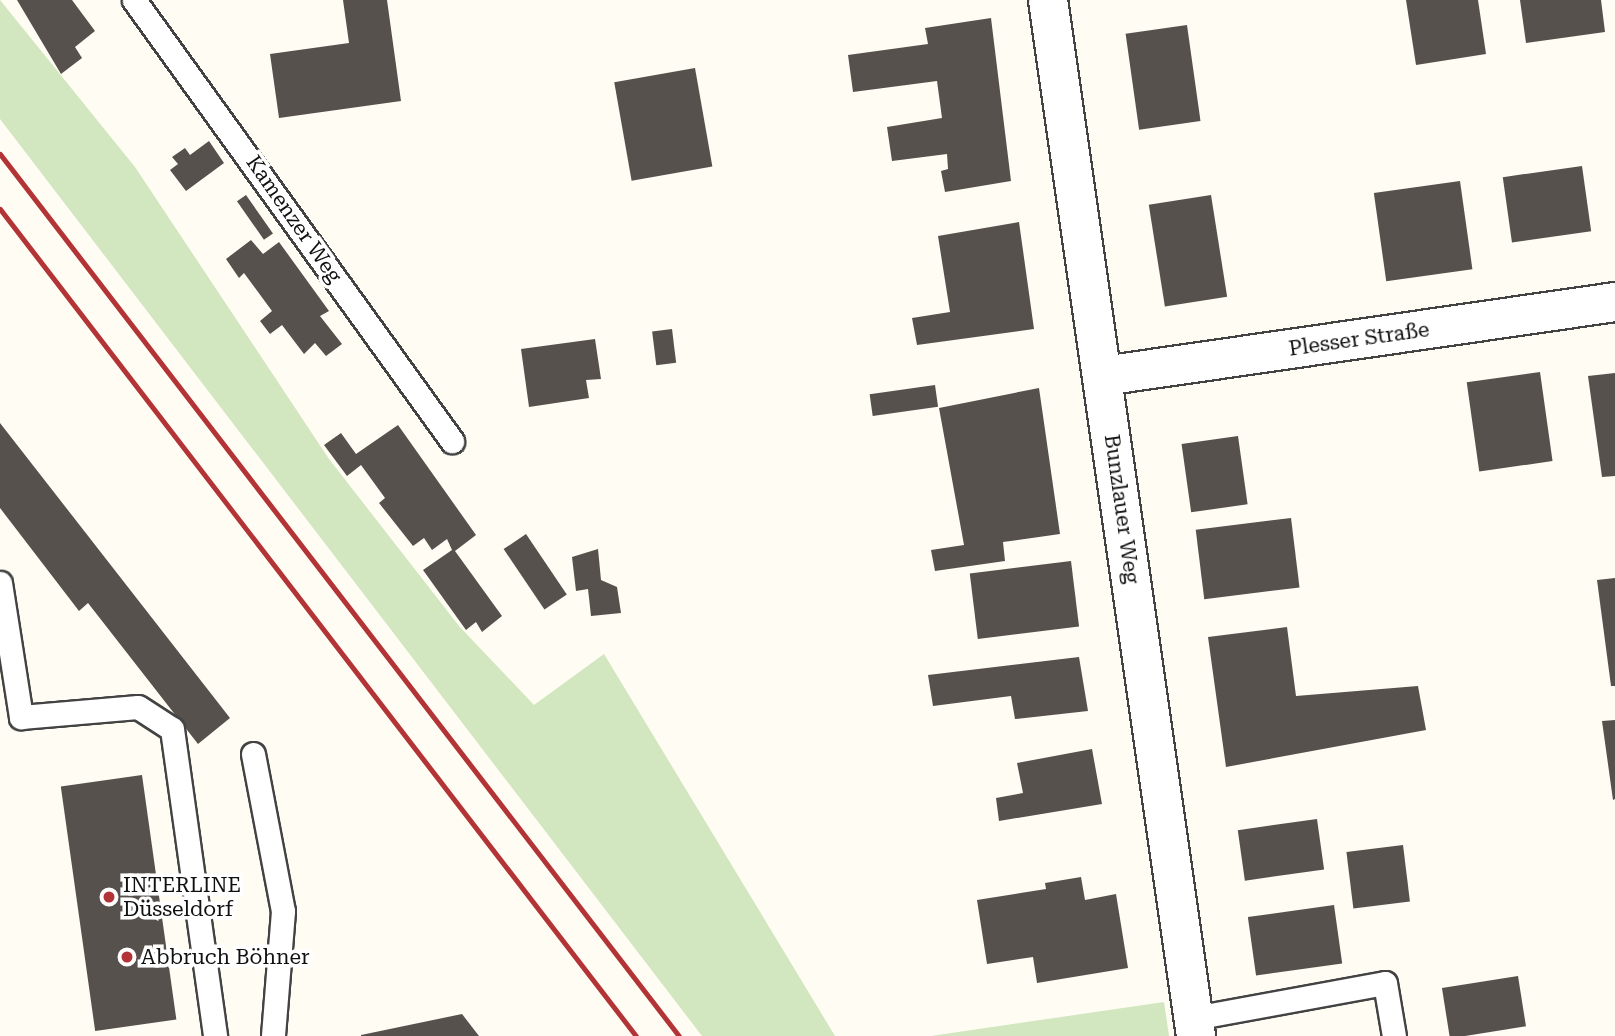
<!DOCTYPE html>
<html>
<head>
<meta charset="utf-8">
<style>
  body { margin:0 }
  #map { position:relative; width:1615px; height:1036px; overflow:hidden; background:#fefcf3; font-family:"Roboto Serif",serif }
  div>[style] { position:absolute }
  .green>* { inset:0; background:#d2e6bf }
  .building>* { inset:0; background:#57514d; transform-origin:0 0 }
  .roads { filter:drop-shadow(2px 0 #434343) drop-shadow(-2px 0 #434343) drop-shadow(0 2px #434343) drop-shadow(0 -2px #434343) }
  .lane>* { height:23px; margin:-11.5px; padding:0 11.5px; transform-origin:11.5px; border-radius:11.5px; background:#fff }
  .street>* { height:38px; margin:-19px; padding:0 19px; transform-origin:19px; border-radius:19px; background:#fff }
  .rail>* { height:5px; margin:-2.5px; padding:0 2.5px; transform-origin:2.5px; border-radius:2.5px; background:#b33436 }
  .dots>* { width:19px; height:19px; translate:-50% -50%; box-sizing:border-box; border:4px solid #fff; border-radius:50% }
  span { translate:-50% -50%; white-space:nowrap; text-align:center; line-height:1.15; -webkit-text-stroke:7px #fff; paint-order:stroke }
  .street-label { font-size:21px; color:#101010 }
  .poi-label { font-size:21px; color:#101010 }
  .left { translate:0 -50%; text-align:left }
</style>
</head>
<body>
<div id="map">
  <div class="green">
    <i style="clip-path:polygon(0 0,135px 167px,329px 459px,459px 626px,534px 705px,604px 654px,835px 1036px,702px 1036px,0 119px)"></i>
    <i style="clip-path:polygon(1164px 1002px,1169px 1036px,931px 1036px)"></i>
  </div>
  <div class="building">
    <i style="clip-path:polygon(17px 0,72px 0,95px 31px,75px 47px,82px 58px,61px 74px)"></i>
    <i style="clip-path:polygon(343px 0,387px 0,401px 101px,279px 118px,270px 54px,349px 43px)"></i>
    <i style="clip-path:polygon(1406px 0,1478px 0,1486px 54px,1416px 65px)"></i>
    <i style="clip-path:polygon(1520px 0,1601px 0,1605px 32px,1526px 43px)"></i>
    <i style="clip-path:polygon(991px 18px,1011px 181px,945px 192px,941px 171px,948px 169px,947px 154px,892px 161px,887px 127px,942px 118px,937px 81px,853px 92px,848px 55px,928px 44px,925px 28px)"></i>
    <i style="left:1187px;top:25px;width:97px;height:62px;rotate:82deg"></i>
    <i style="left:695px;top:68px;width:100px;height:82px;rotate:80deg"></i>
    <i style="clip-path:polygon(209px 141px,224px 163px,186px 191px,170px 170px,178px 164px,172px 157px,185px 148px,190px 155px)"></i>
    <i style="left:1582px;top:166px;width:66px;height:80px;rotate:82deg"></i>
    <i style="left:1460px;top:181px;width:89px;height:87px;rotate:82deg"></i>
    <i style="left:246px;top:195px;width:47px;height:11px;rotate:55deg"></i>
    <i style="left:1211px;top:195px;width:103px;height:63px;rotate:81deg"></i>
    <i style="clip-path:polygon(1019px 222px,1034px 329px,917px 345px,912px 318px,950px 312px,938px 236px)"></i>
    <i style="clip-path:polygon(251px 240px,263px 254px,279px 242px,329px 311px,320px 316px,342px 344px,326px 356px,315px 343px,304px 354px,282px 325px,270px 334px,260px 321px,272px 311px,244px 273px,239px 278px,226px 259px)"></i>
    <i style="left:672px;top:329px;width:34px;height:20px;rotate:83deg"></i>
    <i style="clip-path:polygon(595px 339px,601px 379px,586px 380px,589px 398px,529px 407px,521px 349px)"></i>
    <i style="left:1540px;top:372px;width:90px;height:74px;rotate:82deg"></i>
    <i style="clip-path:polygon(1615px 373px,1615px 476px,1602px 477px,1588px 376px)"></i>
    <i style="left:935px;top:385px;width:22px;height:66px;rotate:82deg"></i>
    <i style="clip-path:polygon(1039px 388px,1060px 534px,1003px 542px,1005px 561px,935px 571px,931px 550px,964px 545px,939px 408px)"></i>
    <i style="clip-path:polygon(0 423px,230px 718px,198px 744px,88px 603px,79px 611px,0 508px)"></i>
    <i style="clip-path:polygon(398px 425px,476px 535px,455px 551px,502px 616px,482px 632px,476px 622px,466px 630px,423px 570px,452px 550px,447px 539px,432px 550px,424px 538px,413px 546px,379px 503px,385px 498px,361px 465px,347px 476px,324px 445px,341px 433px,356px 454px)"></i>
    <i style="left:1238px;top:436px;width:69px;height:57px;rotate:82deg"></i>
    <i style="left:1291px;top:518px;width:70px;height:96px;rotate:83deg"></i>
    <i style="left:526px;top:534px;width:73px;height:27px;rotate:56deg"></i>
    <i style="clip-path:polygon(598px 549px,601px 580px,617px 587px,621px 613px,591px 616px,588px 589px,576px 591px,572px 557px)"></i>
    <i style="left:1071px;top:561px;width:66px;height:102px;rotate:83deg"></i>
    <i style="clip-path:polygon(1615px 578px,1615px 686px,1611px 686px,1597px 580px)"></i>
    <i style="clip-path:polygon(1287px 627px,1296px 696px,1418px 686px,1426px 730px,1226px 767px,1208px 637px)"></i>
    <i style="clip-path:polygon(1079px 657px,1088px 711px,1015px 719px,1011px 696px,933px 706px,928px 675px)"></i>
    <i style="clip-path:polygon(1615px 720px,1615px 799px,1613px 800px,1602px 721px)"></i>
    <i style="clip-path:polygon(1092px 749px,1102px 804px,999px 821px,996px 798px,1023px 793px,1017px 763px)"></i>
    <i style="left:142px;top:775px;width:247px;height:82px;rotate:82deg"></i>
    <i style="left:1317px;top:819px;width:51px;height:80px;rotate:82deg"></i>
    <i style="left:1403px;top:845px;width:57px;height:57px;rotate:83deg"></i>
    <i style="clip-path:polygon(1081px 877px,1085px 900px,1116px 894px,1128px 968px,1037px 983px,1033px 957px,987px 964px,977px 900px,1046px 889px,1045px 883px)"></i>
    <i style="left:1334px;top:905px;width:59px;height:87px;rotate:82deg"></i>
    <i style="left:1518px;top:976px;width:51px;height:77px;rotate:81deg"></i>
    <i style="clip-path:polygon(462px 1014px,479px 1036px,361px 1036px,361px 1035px)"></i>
  </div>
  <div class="roads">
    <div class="lane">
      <i style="left:134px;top:0;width:544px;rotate:54.21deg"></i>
      <i style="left:0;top:583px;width:136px;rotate:81.1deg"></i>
      <i style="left:21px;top:717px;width:117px;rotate:-4.9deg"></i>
      <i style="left:138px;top:707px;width:40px;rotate:32.9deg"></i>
      <i style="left:172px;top:729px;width:310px;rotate:82deg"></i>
      <i style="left:253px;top:754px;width:160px;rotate:79.2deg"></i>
      <i style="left:283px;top:911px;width:125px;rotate:94.6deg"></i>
      <i style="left:1194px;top:1018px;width:194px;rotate:-10.4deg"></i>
      <i style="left:1385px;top:983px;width:54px;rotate:80.4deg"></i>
    </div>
    <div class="street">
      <i style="left:1048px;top:0;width:1047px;rotate:81.87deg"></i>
      <i style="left:1103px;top:376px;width:517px;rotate:-8.22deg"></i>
    </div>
  </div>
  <div class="rail">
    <i style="left:0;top:154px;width:1113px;rotate:52.41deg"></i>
    <i style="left:0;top:209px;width:1043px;rotate:52.44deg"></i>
  </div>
  <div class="dots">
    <i style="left:109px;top:897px;background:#b33436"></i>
    <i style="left:127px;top:957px;background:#b33436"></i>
  </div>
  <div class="street-label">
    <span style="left:294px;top:219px;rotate:55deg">Kamenzer Weg</span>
    <span style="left:1359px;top:339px;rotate:-8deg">Plesser Straße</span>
    <span style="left:1122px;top:509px;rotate:82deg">Bunzlauer Weg</span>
  </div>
  <div class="poi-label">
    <span class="left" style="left:123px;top:897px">INTERLINE<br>Düsseldorf</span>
    <span class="left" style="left:141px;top:957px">Abbruch Böhner</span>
  </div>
</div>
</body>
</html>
